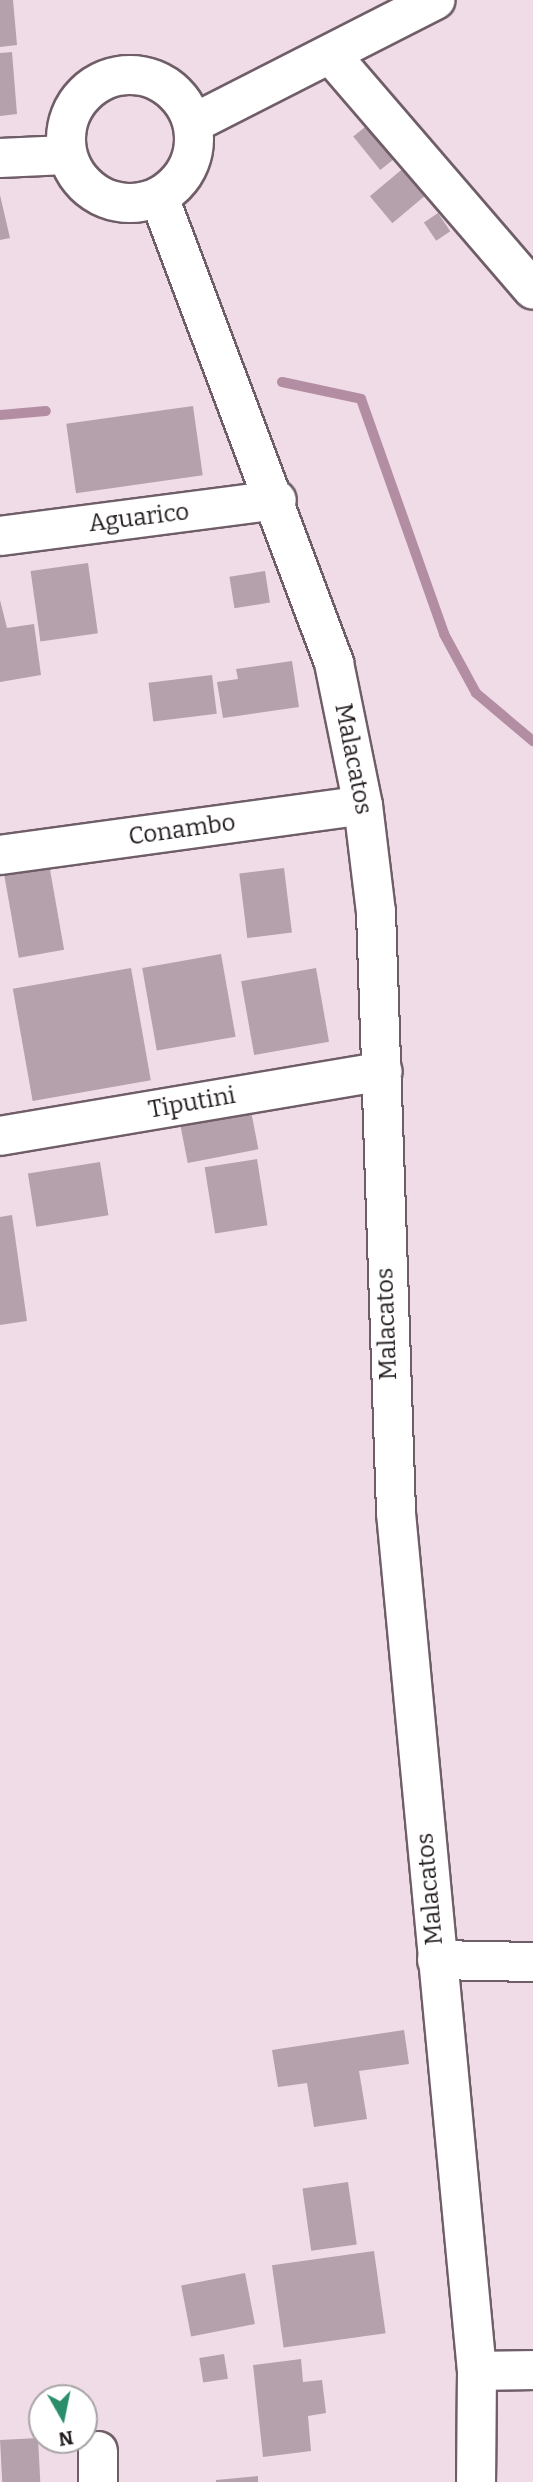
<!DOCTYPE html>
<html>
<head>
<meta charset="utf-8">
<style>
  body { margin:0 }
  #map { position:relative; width:533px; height:2482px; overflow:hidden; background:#f0dce7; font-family:Bitter,serif }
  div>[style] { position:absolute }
  .stream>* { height:10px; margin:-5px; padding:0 5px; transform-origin:5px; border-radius:5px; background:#b38da2 }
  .building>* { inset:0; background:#b4a1ab; transform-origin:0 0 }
  .roads { filter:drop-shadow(2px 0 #6f5e67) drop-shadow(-2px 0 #6f5e67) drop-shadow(0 2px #6f5e67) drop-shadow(0 -2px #6f5e67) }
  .minor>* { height:38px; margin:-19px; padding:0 19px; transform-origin:19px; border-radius:19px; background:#fff }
  .minor>.ring { margin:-19px; padding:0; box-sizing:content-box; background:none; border:38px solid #fff; border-radius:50% }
  span { translate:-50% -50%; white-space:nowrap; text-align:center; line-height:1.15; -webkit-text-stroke:5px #fff; paint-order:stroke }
  .street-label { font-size:24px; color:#221b1e }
  .north { position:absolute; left:28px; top:2384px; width:70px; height:70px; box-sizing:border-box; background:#fff; border:2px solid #a7a4a5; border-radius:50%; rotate:171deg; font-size:19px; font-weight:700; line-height:28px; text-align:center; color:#221b1e }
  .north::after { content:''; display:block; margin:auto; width:24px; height:32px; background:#298e69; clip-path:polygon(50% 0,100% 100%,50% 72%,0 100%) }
</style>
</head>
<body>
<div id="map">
  <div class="stream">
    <i style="left:282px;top:382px;width:81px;rotate:12.1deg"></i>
    <i style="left:361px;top:399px;width:249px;rotate:70.5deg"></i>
    <i style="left:444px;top:634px;width:67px;rotate:61.5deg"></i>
    <i style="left:476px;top:693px;width:75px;rotate:40.1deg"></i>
    <i style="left:0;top:415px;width:46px;rotate:-5deg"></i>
  </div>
  <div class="building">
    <i style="clip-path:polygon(0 0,13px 0,17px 45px,0 47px)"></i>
    <i style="clip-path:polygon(12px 52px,17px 114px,0 116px,0 53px)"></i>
    <i style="left:375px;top:119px;width:43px;height:28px;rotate:51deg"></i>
    <i style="left:412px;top:161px;width:35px;height:55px;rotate:50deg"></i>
    <i style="clip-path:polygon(0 195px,10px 238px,0 240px)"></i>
    <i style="left:438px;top:213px;width:22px;height:17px;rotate:56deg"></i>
    <i style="left:193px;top:406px;width:70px;height:128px;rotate:82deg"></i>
    <i style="left:88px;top:563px;width:71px;height:58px;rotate:82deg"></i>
    <i style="left:265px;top:571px;width:32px;height:36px;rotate:81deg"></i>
    <i style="clip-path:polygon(0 600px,7px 628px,34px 624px,41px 675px,0 682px)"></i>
    <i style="clip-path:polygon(292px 661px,299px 707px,223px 718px,217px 682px,238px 679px,236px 669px)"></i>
    <i style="left:212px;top:675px;width:39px;height:64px;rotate:83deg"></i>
    <i style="left:49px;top:864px;width:87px;height:46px;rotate:80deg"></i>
    <i style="left:284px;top:868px;width:65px;height:45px;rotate:83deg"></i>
    <i style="left:221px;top:954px;width:84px;height:80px;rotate:80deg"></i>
    <i style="left:131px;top:968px;width:114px;height:120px;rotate:80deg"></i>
    <i style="left:316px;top:968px;width:75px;height:76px;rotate:80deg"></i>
    <i style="left:250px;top:1106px;width:44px;height:72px;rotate:79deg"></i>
    <i style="left:257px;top:1159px;width:67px;height:53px;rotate:81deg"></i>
    <i style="left:100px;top:1162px;width:54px;height:73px;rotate:81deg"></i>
    <i style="clip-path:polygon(12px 1215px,27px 1321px,0 1325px,0 1217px)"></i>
    <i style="clip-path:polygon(404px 2030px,409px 2064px,359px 2071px,367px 2119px,314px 2127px,307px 2083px,278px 2087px,272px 2050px)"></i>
    <i style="left:348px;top:2182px;width:63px;height:46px;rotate:82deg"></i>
    <i style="left:374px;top:2251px;width:83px;height:103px;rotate:82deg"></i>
    <i style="left:245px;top:2273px;width:52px;height:65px;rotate:79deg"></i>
    <i style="left:224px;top:2354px;width:25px;height:25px;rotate:81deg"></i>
    <i style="clip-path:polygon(301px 2359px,303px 2382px,322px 2380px,326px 2413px,308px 2416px,311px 2451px,263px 2457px,253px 2365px)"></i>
    <i style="left:38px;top:2438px;width:44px;height:38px;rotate:87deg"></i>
    <i style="clip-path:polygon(258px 2476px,258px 2482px,216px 2482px,216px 2480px)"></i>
  </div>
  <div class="roads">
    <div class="minor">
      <i style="left:332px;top:56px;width:308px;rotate:49.3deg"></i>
      <i class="ring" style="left:66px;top:75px;width:90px;height:90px"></i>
      <i style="left:194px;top:123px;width:271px;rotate:-27deg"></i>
      <i style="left:0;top:158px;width:66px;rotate:-2.6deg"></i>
      <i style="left:159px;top:197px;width:498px;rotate:69.4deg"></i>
      <i style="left:334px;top:663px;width:145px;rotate:78.5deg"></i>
      <i style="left:363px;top:805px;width:108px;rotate:83.1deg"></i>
      <i style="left:376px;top:912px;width:601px;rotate:88.09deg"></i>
      <i style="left:396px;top:1513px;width:862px;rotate:84.61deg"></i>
      <i style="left:477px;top:2371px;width:111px;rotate:90.5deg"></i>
      <i style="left:0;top:536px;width:279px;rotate:-7.4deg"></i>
      <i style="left:0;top:855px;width:366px;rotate:-7.8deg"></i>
      <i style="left:0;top:1136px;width:388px;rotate:-9.6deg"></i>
      <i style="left:437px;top:1960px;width:96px;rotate:1.2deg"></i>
      <i style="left:477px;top:2371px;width:56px;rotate:-1deg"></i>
      <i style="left:98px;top:2482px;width:31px;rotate:-90deg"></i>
    </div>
  </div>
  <div class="street-label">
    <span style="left:139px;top:518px;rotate:-7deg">Aguarico</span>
    <span style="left:353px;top:759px;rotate:79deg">Malacatos</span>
    <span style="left:182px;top:830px;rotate:-8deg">Conambo</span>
    <span style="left:192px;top:1103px;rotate:-10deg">Tiputini</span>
    <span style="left:387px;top:1324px;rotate:-92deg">Malacatos</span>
    <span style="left:430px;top:1889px;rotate:-95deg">Malacatos</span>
  </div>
  <div class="north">N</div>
</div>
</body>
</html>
